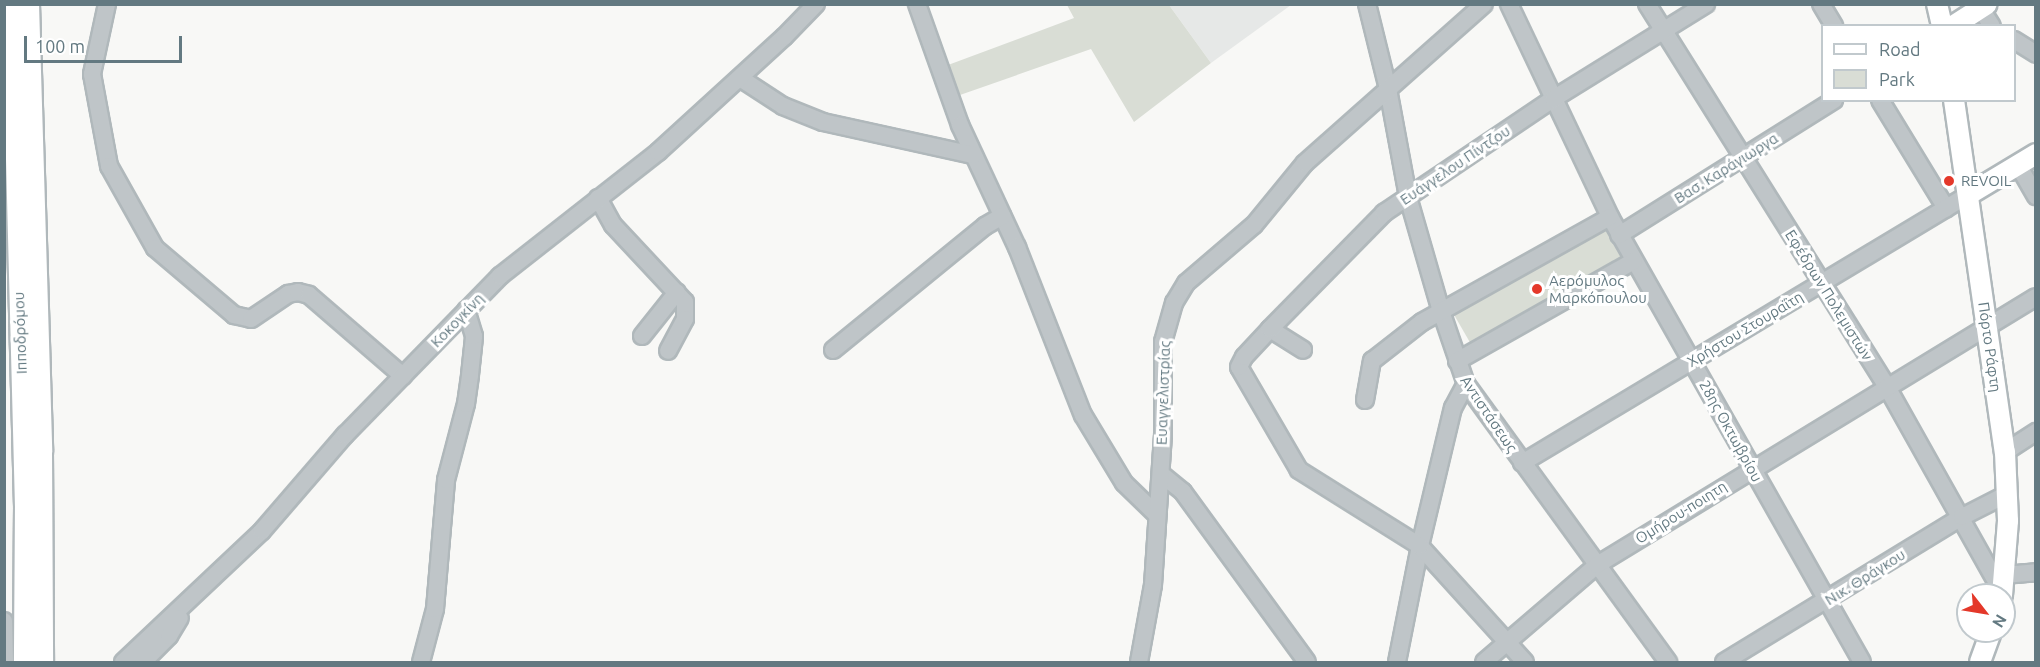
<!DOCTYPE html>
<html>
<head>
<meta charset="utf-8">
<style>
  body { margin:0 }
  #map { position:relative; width:2040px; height:667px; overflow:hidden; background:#f8f8f6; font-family:Ubuntu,sans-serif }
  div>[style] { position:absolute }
  .built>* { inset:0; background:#e6e8e7 }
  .green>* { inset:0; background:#d9ddd5; transform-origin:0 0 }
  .roads { filter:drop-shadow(2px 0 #b0b8bb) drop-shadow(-2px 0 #b0b8bb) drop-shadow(0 2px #b0b8bb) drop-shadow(0 -2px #b0b8bb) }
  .minor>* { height:16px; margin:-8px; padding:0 8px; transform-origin:8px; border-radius:8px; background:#bfc5c8 }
  .major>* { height:20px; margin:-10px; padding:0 10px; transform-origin:10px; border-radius:10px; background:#fff }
  .dots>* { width:16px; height:16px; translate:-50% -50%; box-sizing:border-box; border:3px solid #fff; border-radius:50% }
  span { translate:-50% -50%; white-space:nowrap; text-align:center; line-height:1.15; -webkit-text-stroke:6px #fff; paint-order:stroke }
  .street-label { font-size:15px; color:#637981 }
  .poi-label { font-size:15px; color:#637981 }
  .left { translate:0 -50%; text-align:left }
  .frame { position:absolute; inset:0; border:6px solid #637981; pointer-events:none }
  .legend { position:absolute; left:1821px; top:24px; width:195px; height:78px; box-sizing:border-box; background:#fff; border:2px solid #c1c9cd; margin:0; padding:8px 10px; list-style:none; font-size:18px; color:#637981 }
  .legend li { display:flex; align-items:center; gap:12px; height:30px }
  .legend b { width:30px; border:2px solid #c1c9cd }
  .north { position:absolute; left:1956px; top:583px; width:60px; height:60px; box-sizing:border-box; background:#fff; border:2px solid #c1c9cd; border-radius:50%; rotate:121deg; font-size:16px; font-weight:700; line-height:24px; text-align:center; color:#637981 }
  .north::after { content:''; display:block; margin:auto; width:21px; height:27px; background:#e4382a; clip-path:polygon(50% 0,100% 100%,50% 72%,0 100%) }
  .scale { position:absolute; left:24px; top:36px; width:158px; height:27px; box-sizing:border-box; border:3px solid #637981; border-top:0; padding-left:8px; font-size:18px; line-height:21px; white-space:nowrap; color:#637981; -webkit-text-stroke:4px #fff; paint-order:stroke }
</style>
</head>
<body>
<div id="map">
  <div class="built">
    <i style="clip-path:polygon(1169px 5px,1291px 5px,1211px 63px)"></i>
  </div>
  <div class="green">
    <i style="clip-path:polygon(1067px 5px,1169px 5px,1211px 63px,1134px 122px,1091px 49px,960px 95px,948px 65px,1074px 18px)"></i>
    <i style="left:1606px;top:224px;width:43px;height:177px;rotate:60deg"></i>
  </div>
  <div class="roads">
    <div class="minor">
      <i style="left:107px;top:4px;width:72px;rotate:102.1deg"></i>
      <i style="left:92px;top:74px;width:94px;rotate:79.5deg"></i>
      <i style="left:109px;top:166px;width:94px;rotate:60.7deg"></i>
      <i style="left:155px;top:248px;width:104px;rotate:40.3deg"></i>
      <i style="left:234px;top:315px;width:17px;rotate:13deg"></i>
      <i style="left:251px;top:319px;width:45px;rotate:-34deg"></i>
      <i style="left:288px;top:294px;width:10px;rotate:-11deg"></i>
      <i style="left:298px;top:292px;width:11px;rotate:15deg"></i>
      <i style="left:309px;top:295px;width:124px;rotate:40.8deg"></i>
      <i style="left:917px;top:4px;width:128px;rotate:70.4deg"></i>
      <i style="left:960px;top:125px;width:135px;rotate:65deg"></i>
      <i style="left:1017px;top:247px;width:180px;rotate:68.6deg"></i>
      <i style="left:1083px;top:415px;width:79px;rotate:58.9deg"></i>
      <i style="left:1124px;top:483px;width:46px;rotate:44.1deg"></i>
      <i style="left:1367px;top:4px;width:88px;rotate:76.1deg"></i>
      <i style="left:1388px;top:89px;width:110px;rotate:79.5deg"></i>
      <i style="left:1408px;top:197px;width:119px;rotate:73.9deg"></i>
      <i style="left:1441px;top:311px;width:77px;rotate:71.1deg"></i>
      <i style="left:1466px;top:384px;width:344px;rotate:54deg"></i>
      <i style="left:1509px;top:4px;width:236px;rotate:64.6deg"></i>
      <i style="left:1610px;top:217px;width:511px;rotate:60.48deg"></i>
      <i style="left:1647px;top:4px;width:452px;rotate:57.9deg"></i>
      <i style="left:1887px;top:387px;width:235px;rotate:60.7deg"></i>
      <i style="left:1821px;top:4px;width:26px;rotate:59deg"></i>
      <i style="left:1978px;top:4px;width:26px;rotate:58deg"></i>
      <i style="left:2014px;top:40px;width:26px;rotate:32deg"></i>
      <i style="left:740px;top:78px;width:51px;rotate:33.1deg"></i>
      <i style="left:783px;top:106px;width:43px;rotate:21.8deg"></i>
      <i style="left:823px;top:122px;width:154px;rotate:12.4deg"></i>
      <i style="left:1880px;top:100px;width:127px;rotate:58.6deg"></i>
      <i style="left:2018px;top:165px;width:36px;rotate:60deg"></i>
      <i style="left:598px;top:198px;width:31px;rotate:61deg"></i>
      <i style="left:613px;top:225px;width:105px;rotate:46.9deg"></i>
      <i style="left:685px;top:302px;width:17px;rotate:90deg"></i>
      <i style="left:685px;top:319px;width:36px;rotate:118deg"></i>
      <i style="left:1619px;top:235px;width:254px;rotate:-32.1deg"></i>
      <i style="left:1270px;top:329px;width:39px;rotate:32deg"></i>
      <i style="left:642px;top:336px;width:56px;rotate:-51.5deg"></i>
      <i style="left:833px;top:350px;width:196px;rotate:-39.2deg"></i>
      <i style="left:985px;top:226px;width:20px;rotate:-30deg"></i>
      <i style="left:1457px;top:361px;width:203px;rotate:-29.5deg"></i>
      <i style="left:1365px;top:400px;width:40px;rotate:-80deg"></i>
      <i style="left:1372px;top:361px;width:63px;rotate:-38deg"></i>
      <i style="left:1422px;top:322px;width:215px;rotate:-29.2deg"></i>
      <i style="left:2005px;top:452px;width:37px;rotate:-33deg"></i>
      <i style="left:1522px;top:463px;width:520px;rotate:-31deg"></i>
      <i style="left:1161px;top:474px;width:28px;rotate:39deg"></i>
      <i style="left:1183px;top:492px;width:210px;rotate:53.9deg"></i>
      <i style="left:2004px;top:575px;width:32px;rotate:-5deg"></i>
      <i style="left:4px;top:621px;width:41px;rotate:88.6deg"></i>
      <i style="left:123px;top:662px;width:191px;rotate:-43.3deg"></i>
      <i style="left:262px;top:531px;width:127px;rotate:-49.2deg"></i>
      <i style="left:345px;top:435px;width:222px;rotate:-45.7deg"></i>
      <i style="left:500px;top:276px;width:201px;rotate:-38.1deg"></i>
      <i style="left:658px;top:152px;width:171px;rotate:-42.4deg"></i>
      <i style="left:784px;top:37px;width:46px;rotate:-45.9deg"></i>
      <i style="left:143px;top:662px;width:37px;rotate:-45deg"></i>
      <i style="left:169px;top:636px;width:21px;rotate:-59deg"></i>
      <i style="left:421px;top:662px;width:55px;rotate:-75.2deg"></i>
      <i style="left:435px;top:609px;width:129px;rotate:-85.1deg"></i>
      <i style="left:446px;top:480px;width:79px;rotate:-75.3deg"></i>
      <i style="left:466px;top:404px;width:29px;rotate:-82deg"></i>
      <i style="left:470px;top:375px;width:39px;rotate:-84deg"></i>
      <i style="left:474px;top:336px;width:27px;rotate:-107deg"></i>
      <i style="left:1139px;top:662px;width:78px;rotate:-79.7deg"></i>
      <i style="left:1153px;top:585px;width:152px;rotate:-86.2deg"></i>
      <i style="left:1163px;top:433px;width:91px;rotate:-90deg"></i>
      <i style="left:1163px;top:342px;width:41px;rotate:-74.2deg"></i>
      <i style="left:1174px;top:303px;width:23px;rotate:-59deg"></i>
      <i style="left:1186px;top:283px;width:89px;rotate:-40.5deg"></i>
      <i style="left:1254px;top:225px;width:80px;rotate:-50.6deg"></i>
      <i style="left:1305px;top:163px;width:239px;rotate:-41.6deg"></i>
      <i style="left:1397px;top:662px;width:118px;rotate:-78.8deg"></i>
      <i style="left:1420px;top:546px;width:142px;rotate:-76.6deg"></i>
      <i style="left:1453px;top:408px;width:27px;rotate:-62deg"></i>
      <i style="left:1484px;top:662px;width:149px;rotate:-40.6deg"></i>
      <i style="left:1597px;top:565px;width:514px;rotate:-31.4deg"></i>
      <i style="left:1525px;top:662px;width:156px;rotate:-132.2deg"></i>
      <i style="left:1420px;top:546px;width:143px;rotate:-147.9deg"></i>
      <i style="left:1299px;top:470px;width:119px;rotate:-120.2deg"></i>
      <i style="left:1239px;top:367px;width:11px;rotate:-63deg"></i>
      <i style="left:1244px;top:357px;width:38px;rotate:-47deg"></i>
      <i style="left:1270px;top:329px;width:163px;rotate:-45.5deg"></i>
      <i style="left:1384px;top:213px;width:204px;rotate:-34deg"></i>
      <i style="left:1553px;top:99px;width:180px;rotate:-31.8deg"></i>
      <i style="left:1724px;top:662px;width:279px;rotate:-31.4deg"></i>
      <i style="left:1962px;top:517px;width:51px;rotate:-27.1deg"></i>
    </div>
    <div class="major">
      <i style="left:12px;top:4px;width:502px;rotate:88.52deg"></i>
      <i style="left:25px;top:506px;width:156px;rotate:90.4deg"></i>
      <i style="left:29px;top:4px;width:448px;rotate:88.3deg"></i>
      <i style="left:42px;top:452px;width:210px;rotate:89.7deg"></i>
      <i style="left:1937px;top:4px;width:23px;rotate:77deg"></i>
      <i style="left:1953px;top:26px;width:40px;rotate:-32.9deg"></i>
      <i style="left:1954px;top:100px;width:356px;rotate:81.8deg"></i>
      <i style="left:2005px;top:452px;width:69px;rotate:87.5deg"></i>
      <i style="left:2008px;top:521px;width:74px;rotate:94.6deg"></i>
      <i style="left:1968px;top:195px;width:79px;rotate:-31.1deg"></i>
      <i style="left:1980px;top:662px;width:33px;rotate:-70deg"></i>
    </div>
  </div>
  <div class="dots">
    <i style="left:1949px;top:181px;background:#e4382a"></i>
    <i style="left:1537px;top:289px;background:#e4382a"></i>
  </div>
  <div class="street-label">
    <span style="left:1455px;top:165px;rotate:-34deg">Ευάγγελου Πίντζου</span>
    <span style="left:1726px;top:168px;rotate:-32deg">Βασ. Καράγιωργα</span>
    <span style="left:1829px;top:295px;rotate:58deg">Εφέδρων Πολεμιστών</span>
    <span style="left:457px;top:320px;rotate:-46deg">Κοκογκίνη</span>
    <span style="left:1745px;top:329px;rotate:-31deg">Χρήστου Στουραΐτη</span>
    <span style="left:20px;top:333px;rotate:-92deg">Ιπποδρόμου</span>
    <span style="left:1990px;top:347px;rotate:82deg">Πόρτο Ράφτη</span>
    <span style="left:1163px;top:393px;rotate:-88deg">Ευαγγελιστρίας</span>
    <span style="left:1489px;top:414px;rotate:56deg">Αντιστάσεως</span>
    <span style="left:1731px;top:431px;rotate:61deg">28ης Οκτωβρίου</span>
    <span style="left:1681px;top:512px;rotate:-32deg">Ομήρου-ποιητη</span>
    <span style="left:1865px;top:577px;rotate:-32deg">Νικ. Θράγκου</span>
  </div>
  <div class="poi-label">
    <span class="left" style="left:1961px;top:181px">REVOIL</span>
    <span class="left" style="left:1549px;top:289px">Αερόμυλος<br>Μαρκόπουλου</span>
  </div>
  <div class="frame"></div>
  <ul class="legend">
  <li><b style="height:8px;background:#fff"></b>Road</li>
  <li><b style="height:16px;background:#d9ddd5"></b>Park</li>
  </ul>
  <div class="north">N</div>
  <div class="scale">100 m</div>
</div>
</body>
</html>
